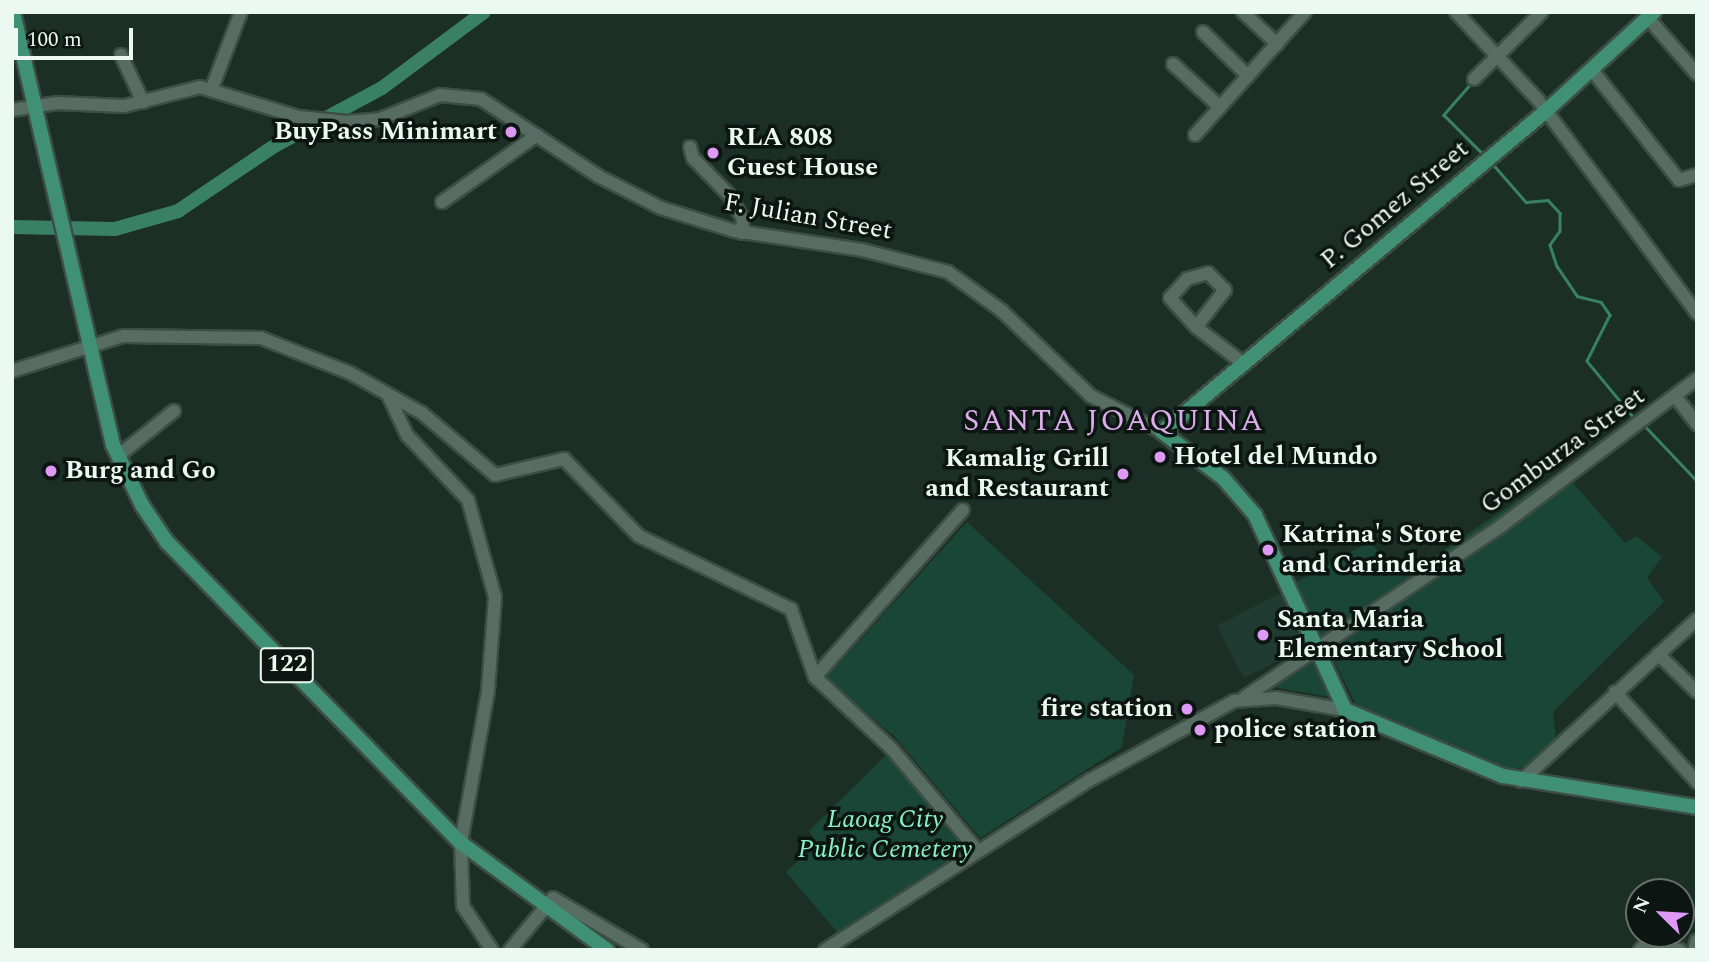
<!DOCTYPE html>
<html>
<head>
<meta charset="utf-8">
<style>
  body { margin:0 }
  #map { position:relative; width:1709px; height:962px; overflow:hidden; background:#1b2f27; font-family:Spectral,serif }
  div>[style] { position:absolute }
  .built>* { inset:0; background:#203c32; transform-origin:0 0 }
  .green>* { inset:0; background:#194637 }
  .stream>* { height:2.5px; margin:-1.25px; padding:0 1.25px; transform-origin:1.25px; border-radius:1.25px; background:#3a8067 }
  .river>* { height:14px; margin:-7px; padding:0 7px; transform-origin:7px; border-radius:7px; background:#3a8067 }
  .roads { filter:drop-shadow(2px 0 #3c4d46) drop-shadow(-2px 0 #3c4d46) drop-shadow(0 2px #3c4d46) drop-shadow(0 -2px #3c4d46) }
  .minor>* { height:12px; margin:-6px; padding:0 6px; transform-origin:6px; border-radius:6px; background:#576d64 }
  .major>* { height:14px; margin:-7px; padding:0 7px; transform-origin:7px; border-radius:7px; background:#409076 }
  .dots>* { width:19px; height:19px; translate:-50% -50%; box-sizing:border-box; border:4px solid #0c1511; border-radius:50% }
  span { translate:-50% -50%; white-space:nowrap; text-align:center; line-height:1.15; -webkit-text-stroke:7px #0c1511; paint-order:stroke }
  .shield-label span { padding:2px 5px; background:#0c1511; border:2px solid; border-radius:5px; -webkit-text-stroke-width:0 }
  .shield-label { font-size:24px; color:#ecf8f2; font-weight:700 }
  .poi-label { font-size:26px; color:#ecf8f2; font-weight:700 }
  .right { translate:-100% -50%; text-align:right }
  .left { translate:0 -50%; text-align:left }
  .street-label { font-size:26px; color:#ecf8f2 }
  .park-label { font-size:26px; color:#89f0c9; font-style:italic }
  .quarter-label { font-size:30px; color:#dcaeec; letter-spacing:2px }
  .frame { position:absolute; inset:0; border:14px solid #ecf8f2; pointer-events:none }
  .north { position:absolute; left:1625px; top:878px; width:70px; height:70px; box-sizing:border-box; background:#0c1511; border:2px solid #66706b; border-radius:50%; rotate:294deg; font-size:19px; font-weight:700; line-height:28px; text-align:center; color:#ecf8f2 }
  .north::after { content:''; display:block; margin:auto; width:24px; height:32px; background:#dd99f4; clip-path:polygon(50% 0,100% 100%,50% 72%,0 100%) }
  .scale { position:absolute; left:14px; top:28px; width:119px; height:32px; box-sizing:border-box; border:4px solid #ecf8f2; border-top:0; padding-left:9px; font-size:21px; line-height:24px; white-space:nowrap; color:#ecf8f2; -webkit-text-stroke:5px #0c1511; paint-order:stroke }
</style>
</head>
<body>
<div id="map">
  <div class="built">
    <i style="left:1283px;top:592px;width:59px;height:74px;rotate:63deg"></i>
  </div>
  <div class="green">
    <i style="clip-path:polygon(1562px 470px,1625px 543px,1636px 536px,1662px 557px,1647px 578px,1664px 602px,1553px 712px,1556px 739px,1538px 761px,1511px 771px,1358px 709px,1295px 583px,1369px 542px,1404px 577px)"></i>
    <i style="clip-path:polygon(967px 522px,1134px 675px,1122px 747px,980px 838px,894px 736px,825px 679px)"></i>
    <i style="clip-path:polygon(1313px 659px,1335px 698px,1273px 687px)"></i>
    <i style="clip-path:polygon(890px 751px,970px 846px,838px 933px,786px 872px,817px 843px,809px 831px)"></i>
  </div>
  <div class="stream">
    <i style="left:1472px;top:83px;width:43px;rotate:131.2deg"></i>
    <i style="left:1444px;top:115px;width:55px;rotate:45deg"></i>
    <i style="left:1492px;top:163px;width:52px;rotate:48.9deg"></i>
    <i style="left:1526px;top:202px;width:22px;rotate:-5deg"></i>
    <i style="left:1548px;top:200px;width:18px;rotate:47deg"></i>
    <i style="left:1560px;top:213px;width:18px;rotate:90deg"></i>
    <i style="left:1560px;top:231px;width:17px;rotate:126deg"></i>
    <i style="left:1550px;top:245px;width:22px;rotate:72deg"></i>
    <i style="left:1557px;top:266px;width:36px;rotate:56deg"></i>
    <i style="left:1577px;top:296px;width:25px;rotate:14deg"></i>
    <i style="left:1601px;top:302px;width:16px;rotate:55deg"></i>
    <i style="left:1610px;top:315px;width:51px;rotate:116.6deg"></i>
    <i style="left:1587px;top:361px;width:75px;rotate:50.4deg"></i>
    <i style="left:1646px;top:427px;width:74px;rotate:46.6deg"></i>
  </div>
  <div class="river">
    <i style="left:12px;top:227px;width:103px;rotate:1.1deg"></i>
    <i style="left:115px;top:229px;width:66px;rotate:-15.9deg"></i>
    <i style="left:178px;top:211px;width:118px;rotate:-34deg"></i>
    <i style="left:276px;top:145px;width:120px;rotate:-28.3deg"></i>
    <i style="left:382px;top:88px;width:127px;rotate:-36.7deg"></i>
  </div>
  <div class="roads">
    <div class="minor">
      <i style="left:1243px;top:12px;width:47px;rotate:43.3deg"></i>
      <i style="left:1456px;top:12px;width:120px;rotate:47deg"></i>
      <i style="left:1538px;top:100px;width:266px;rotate:53.3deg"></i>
      <i style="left:1648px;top:18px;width:74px;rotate:48.8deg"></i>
      <i style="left:1203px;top:32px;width:63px;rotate:44.4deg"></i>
      <i style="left:121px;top:55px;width:52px;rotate:64.9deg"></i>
      <i style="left:1173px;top:64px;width:64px;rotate:42.5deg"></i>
      <i style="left:1592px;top:70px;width:140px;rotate:51.7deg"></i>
      <i style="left:1679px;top:180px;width:19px;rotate:-16deg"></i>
      <i style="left:1474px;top:79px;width:95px;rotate:-44.6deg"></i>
      <i style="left:212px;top:88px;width:81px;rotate:-69.1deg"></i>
      <i style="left:12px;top:110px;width:46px;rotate:-8.8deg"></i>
      <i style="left:57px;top:103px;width:67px;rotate:2.6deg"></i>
      <i style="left:124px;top:106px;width:78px;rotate:-14deg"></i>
      <i style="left:200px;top:87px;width:103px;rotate:16.9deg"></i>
      <i style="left:299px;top:117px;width:48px;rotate:5.9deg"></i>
      <i style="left:347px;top:122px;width:33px;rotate:-5deg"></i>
      <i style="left:380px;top:119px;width:65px;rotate:-21.8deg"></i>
      <i style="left:440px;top:95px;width:41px;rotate:5.6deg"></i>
      <i style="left:481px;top:99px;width:140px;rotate:33.3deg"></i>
      <i style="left:598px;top:176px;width:71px;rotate:26.9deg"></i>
      <i style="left:661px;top:208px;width:77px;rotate:17.3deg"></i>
      <i style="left:735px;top:231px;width:128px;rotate:8.5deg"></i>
      <i style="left:862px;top:250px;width:89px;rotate:14.3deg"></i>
      <i style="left:948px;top:272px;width:67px;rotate:35.8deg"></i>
      <i style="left:1002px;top:311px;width:123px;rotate:43.7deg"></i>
      <i style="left:1091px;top:396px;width:80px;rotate:26.9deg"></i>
      <i style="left:1195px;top:135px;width:165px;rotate:-48.2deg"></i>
      <i style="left:690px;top:147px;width:11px;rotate:75deg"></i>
      <i style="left:693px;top:158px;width:52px;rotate:45.8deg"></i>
      <i style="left:729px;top:195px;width:28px;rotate:60deg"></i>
      <i style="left:743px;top:219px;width:14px;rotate:94deg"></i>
      <i style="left:442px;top:202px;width:116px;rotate:-35.2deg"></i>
      <i style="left:1196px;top:327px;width:47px;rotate:-51.9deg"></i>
      <i style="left:1225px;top:290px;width:24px;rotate:-135deg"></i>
      <i style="left:1208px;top:273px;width:22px;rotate:164deg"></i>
      <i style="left:1187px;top:279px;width:25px;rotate:132deg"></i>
      <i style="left:1170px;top:298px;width:39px;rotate:48deg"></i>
      <i style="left:1196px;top:327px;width:59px;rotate:37.5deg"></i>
      <i style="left:12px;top:371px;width:116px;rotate:-17.5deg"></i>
      <i style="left:123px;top:336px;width:138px;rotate:0.8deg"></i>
      <i style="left:261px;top:338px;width:96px;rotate:21.5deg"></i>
      <i style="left:350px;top:373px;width:82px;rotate:29.1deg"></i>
      <i style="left:422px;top:413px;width:96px;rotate:40.3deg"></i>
      <i style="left:495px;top:475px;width:71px;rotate:-13.1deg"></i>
      <i style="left:564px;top:459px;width:107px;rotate:45.8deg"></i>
      <i style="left:639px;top:536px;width:169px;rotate:25.7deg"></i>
      <i style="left:791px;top:609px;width:72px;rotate:70.6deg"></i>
      <i style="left:815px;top:677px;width:104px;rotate:43.1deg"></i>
      <i style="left:891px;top:748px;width:133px;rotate:49.9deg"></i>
      <i style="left:1675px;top:396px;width:36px;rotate:52deg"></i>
      <i style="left:389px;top:397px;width:42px;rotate:64.7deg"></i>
      <i style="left:407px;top:435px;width:89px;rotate:46.8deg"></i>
      <i style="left:468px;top:500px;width:101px;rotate:74.4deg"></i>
      <i style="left:495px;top:597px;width:94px;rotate:94.3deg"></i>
      <i style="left:488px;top:691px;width:154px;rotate:100.1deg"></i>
      <i style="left:461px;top:843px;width:63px;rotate:88.2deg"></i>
      <i style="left:463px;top:906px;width:53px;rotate:56.6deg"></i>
      <i style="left:118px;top:456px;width:72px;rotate:-38.8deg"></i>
      <i style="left:1658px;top:654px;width:54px;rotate:44.3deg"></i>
      <i style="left:815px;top:677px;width:223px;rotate:-48.5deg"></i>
      <i style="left:1615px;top:692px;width:122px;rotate:47.7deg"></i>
      <i style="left:1245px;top:697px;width:308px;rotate:-33.7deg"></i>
      <i style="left:1501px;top:526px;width:245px;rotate:-36.9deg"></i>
      <i style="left:1521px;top:781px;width:239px;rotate:-42.6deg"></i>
      <i style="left:510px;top:950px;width:67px;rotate:-50.4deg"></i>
      <i style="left:553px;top:898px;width:103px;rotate:30.3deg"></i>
      <i style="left:825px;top:950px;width:315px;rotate:-32.7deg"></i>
      <i style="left:1090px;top:780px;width:164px;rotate:-28.7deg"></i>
      <i style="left:1234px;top:701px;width:42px;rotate:-4.1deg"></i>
      <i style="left:1276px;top:698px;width:70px;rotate:9.9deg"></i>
      <i style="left:1640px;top:950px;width:8px;rotate:-45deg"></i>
      <i style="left:1646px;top:944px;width:34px;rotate:10deg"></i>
      <i style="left:1694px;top:950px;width:10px;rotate:-73deg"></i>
    </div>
    <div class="major">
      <i style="left:13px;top:12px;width:444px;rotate:77deg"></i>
      <i style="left:113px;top:445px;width:67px;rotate:64.2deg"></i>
      <i style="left:142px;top:505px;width:45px;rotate:56deg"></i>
      <i style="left:167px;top:542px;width:421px;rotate:45.7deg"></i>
      <i style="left:461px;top:843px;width:181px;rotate:36.2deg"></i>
      <i style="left:1654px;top:12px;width:147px;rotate:137.5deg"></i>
      <i style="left:1546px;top:111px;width:500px;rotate:140.11deg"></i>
      <i style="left:1162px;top:432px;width:76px;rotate:37deg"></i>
      <i style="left:1223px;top:478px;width:49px;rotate:49.1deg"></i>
      <i style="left:1255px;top:515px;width:215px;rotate:65.2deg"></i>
      <i style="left:1345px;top:710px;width:171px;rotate:22.7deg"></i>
      <i style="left:1503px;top:776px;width:196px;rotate:9.1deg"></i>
    </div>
  </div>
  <div class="dots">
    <i style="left:511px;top:132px;background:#dd99f4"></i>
    <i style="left:713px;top:153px;background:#dd99f4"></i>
    <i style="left:1160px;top:457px;background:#dd99f4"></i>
    <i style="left:51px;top:471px;background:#dd99f4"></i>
    <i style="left:1123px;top:474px;background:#dd99f4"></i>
    <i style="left:1268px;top:550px;background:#dd99f4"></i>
    <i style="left:1263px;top:635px;background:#dd99f4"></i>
    <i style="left:1187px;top:709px;background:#dd99f4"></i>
    <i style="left:1200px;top:730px;background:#dd99f4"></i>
  </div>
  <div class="shield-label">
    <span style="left:287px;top:665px">122</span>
  </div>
  <div class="poi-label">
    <span class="right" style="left:497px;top:132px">BuyPass Minimart</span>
    <span class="left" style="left:727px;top:153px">RLA 808<br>Guest House</span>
    <span class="left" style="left:1174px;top:457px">Hotel del Mundo</span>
    <span class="right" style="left:1109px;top:474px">Kamalig Grill<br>and Restaurant</span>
    <span class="left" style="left:65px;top:471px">Burg and Go</span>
    <span class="left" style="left:1282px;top:550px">Katrina's Store<br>and Carinderia</span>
    <span class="left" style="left:1277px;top:635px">Santa Maria<br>Elementary School</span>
    <span class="right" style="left:1173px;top:709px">fire station</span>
    <span class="left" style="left:1214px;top:730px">police station</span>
  </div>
  <div class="street-label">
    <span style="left:1395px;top:205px;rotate:-40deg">P. Gomez Street</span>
    <span style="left:808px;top:217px;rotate:10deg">F. Julian Street</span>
    <span style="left:1563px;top:451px;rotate:-36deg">Gomburza Street</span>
  </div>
  <div class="park-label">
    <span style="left:885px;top:835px">Laoag City<br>Public Cemetery</span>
  </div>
  <div class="quarter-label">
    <span style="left:1114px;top:421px">SANTA JOAQUINA</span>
  </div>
  <div class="frame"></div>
  <div class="north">N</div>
  <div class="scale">100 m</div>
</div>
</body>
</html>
